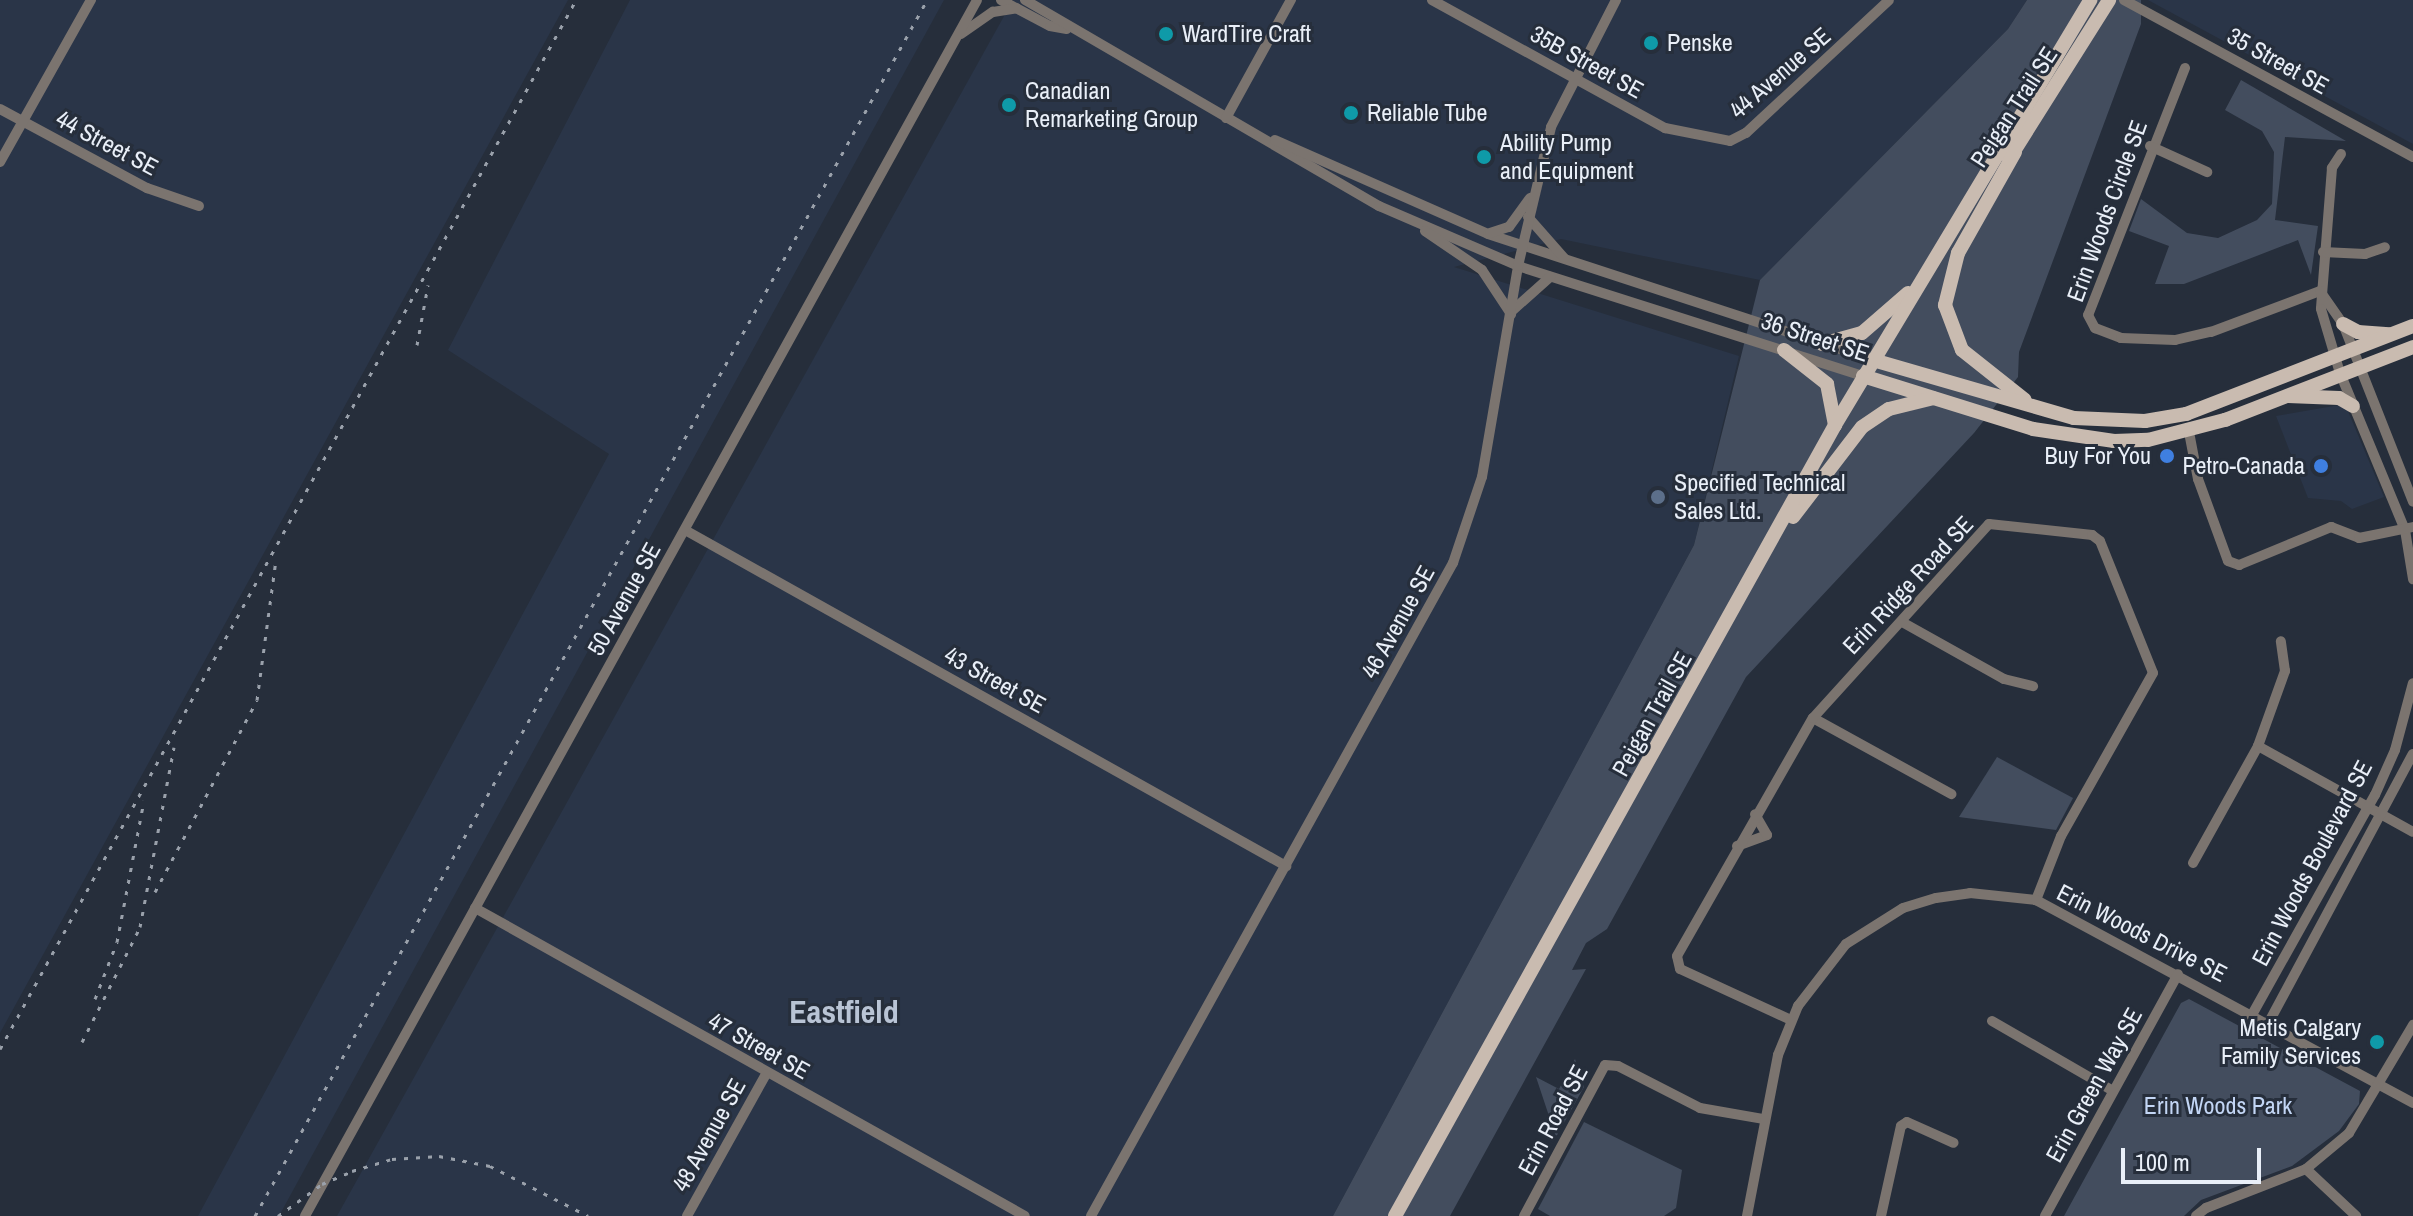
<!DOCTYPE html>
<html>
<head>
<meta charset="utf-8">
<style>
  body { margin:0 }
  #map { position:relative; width:2413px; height:1216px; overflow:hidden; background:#262e3b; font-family:"Archivo Narrow",sans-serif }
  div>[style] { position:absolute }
  .built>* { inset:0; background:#2a3548 }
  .green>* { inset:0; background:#434d5e }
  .minor>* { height:10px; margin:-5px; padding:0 5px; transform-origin:5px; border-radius:5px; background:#7b746f }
  .major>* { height:14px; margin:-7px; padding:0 7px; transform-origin:7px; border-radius:7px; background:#c9bbb0 }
  .rail>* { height:3px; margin-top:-1.5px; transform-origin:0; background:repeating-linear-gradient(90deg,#9aa1ab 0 4px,transparent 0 12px) }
  .dots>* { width:22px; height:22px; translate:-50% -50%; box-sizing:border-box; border:4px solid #262e3b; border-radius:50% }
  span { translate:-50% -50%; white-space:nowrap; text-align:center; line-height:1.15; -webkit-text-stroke:6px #262e3b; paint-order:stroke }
  .poi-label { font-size:24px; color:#e9eff8 }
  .left { translate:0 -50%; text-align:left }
  .right { translate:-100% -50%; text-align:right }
  .street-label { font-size:24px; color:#e9eff8 }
  .park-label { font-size:24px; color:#c3d6f5 }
  .district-label { font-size:32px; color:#b9c4d5; font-weight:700 }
  .scale { position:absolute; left:2121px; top:1148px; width:140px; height:36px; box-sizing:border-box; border:4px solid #e9eff8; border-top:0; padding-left:10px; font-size:24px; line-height:28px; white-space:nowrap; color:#e9eff8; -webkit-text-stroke:6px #262e3b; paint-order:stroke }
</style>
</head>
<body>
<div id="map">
  <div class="built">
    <i style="clip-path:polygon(0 0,568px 0,0 1033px)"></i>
    <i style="clip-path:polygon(630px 0,944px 0,279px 1216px,198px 1216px,609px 454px,448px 350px)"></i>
    <i style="clip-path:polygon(1013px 0,2027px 0,2008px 29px,1760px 280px,1561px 239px,1454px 267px,1739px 356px,1694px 545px,1333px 1216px,337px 1216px)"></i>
    <i style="clip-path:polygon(2148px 0,2413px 0,2413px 144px)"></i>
    <i style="clip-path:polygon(2345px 404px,2384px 497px,2352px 509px,2341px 501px,2308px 498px,2276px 416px)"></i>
  </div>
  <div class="green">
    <i style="clip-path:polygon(2027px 0,2141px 0,2141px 24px,2019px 352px,2018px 377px,1974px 433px,1746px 677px,1607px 929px,1586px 943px,1572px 970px,1586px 969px,1450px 1216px,1333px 1216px,1694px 545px,1760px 280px,2008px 29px)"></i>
    <i style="clip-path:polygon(2241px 80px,2346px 141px,2285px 137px,2275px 220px,2318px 226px,2311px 275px,2298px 240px,2184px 284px,2155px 284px,2169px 246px,2129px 231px,2141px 199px,2187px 233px,2218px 238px,2257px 220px,2272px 204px,2274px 152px,2262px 131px,2225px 110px)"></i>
    <i style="clip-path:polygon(1997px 757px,2073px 798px,2056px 830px,1959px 817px)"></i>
    <i style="clip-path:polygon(2189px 999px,2360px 1091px,2359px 1104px,2339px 1131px,2292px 1166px,2201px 1200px,2184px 1216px,2064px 1216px,2181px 1003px)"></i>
    <i style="clip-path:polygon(1575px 1059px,1584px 1087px,1556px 1137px,1536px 1077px,1559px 1089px)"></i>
    <i style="clip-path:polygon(1584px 1122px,1682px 1170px,1676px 1208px,1664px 1216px,1550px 1216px,1538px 1209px)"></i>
  </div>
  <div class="minor">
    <i style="left:1001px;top:0;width:55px;rotate:28deg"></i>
    <i style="left:1050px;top:26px;width:17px;rotate:10deg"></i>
    <i style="left:1025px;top:0;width:410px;rotate:30.2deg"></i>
    <i style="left:1379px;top:206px;width:151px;rotate:23.3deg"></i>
    <i style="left:1518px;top:266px;width:362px;rotate:17.7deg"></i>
    <i style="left:1432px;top:0;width:266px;rotate:28.8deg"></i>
    <i style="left:1665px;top:128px;width:66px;rotate:11.3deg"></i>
    <i style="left:1730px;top:141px;width:18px;rotate:-27deg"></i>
    <i style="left:1746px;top:133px;width:195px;rotate:-42.9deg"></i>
    <i style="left:2124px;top:0;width:329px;rotate:28.5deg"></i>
    <i style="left:961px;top:34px;width:39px;rotate:-35deg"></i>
    <i style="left:993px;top:12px;width:24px;rotate:-9deg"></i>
    <i style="left:2185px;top:68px;width:265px;rotate:111.4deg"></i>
    <i style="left:2088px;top:315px;width:15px;rotate:62deg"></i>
    <i style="left:2095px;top:328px;width:28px;rotate:21deg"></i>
    <i style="left:2121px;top:338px;width:54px;rotate:2.1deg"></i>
    <i style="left:2175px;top:340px;width:37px;rotate:-13deg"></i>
    <i style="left:2211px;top:332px;width:116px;rotate:-20.6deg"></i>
    <i style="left:0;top:109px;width:167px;rotate:28.3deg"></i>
    <i style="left:147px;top:188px;width:55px;rotate:19.1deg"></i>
    <i style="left:1226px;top:118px;width:135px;rotate:-61.2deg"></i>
    <i style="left:1275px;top:140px;width:233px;rotate:23.8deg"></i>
    <i style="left:1488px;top:234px;width:405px;rotate:18.1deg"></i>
    <i style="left:2150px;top:146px;width:63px;rotate:24.5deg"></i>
    <i style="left:2341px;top:154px;width:17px;rotate:123deg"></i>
    <i style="left:2332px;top:168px;width:141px;rotate:94.5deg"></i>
    <i style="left:2321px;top:309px;width:67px;rotate:73.5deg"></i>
    <i style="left:2340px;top:373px;width:170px;rotate:67.5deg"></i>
    <i style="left:2405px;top:530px;width:50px;rotate:80.7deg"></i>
    <i style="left:0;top:162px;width:186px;rotate:-60.7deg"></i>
    <i style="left:1528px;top:217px;width:55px;rotate:48.7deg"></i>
    <i style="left:1425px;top:231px;width:69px;rotate:34.4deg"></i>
    <i style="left:1482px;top:270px;width:53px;rotate:56.6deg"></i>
    <i style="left:1490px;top:233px;width:20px;rotate:-18deg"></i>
    <i style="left:1509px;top:227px;width:36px;rotate:-54deg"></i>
    <i style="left:2323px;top:252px;width:42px;rotate:2.7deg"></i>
    <i style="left:2365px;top:254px;width:21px;rotate:-19deg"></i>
    <i style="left:2320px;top:291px;width:40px;rotate:55.1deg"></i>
    <i style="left:2343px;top:324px;width:191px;rotate:68.5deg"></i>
    <i style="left:1513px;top:310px;width:50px;rotate:-41.7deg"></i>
    <i style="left:2189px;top:432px;width:48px;rotate:79.2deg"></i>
    <i style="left:2198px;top:479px;width:87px;rotate:69.9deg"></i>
    <i style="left:2228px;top:561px;width:12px;rotate:20deg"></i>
    <i style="left:2239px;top:565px;width:100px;rotate:-22.4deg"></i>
    <i style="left:2331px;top:527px;width:30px;rotate:21deg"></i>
    <i style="left:2359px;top:538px;width:55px;rotate:-11.5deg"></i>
    <i style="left:685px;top:530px;width:689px;rotate:29.21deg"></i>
    <i style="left:1902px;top:622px;width:117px;rotate:29.2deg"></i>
    <i style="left:2004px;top:679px;width:30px;rotate:14deg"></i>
    <i style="left:1813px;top:718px;width:158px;rotate:28.8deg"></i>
    <i style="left:2258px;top:746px;width:177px;rotate:29deg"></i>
    <i style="left:1737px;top:846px;width:32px;rotate:-20deg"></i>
    <i style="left:1767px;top:835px;width:24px;rotate:-120deg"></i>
    <i style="left:2193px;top:863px;width:134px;rotate:-60.9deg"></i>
    <i style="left:2258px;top:746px;width:80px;rotate:-70.2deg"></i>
    <i style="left:2285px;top:671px;width:30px;rotate:-98deg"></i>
    <i style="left:475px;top:908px;width:630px;rotate:29.25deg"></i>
    <i style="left:2253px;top:1013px;width:250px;rotate:-60.8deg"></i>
    <i style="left:2375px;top:795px;width:49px;rotate:-66deg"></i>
    <i style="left:2395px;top:750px;width:69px;rotate:-75deg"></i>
    <i style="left:1791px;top:1020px;width:122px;rotate:-155.3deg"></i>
    <i style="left:1680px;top:969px;width:13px;rotate:-103deg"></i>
    <i style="left:1677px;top:956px;width:274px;rotate:-60.3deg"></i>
    <i style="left:1813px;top:718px;width:262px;rotate:-47.8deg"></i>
    <i style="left:1989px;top:524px;width:104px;rotate:6.1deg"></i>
    <i style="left:2092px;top:535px;width:10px;rotate:37deg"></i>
    <i style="left:2100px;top:541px;width:142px;rotate:68.1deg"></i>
    <i style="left:2153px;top:673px;width:187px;rotate:119.4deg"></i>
    <i style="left:2061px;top:836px;width:69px;rotate:111.3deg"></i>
    <i style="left:1992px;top:1021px;width:140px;rotate:30deg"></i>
    <i style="left:2269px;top:1022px;width:304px;rotate:-61.8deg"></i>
    <i style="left:2306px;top:1169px;width:69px;rotate:43.2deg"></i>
    <i style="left:305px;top:1216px;width:1389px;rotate:-61.07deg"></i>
    <i style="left:687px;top:1216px;width:162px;rotate:-60.9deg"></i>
    <i style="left:1091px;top:1216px;width:747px;rotate:-61deg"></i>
    <i style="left:1453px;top:563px;width:91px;rotate:-71.4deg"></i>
    <i style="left:1482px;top:477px;width:214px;rotate:-80.3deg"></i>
    <i style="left:1518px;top:266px;width:143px;rotate:-76.6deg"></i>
    <i style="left:1551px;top:127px;width:143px;rotate:-62.9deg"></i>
    <i style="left:1524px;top:1216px;width:171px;rotate:-61.8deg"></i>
    <i style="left:1605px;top:1065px;width:13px;rotate:4deg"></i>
    <i style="left:1618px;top:1066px;width:92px;rotate:27.1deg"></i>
    <i style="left:1700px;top:1108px;width:65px;rotate:9.8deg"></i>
    <i style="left:1747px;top:1216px;width:164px;rotate:-79.1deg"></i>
    <i style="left:1778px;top:1055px;width:53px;rotate:-67.8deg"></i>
    <i style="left:1798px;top:1006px;width:78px;rotate:-52.3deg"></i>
    <i style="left:1846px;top:944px;width:67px;rotate:-32.3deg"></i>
    <i style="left:1903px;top:908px;width:34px;rotate:-17deg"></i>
    <i style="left:1936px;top:898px;width:34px;rotate:-8deg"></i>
    <i style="left:1970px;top:893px;width:66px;rotate:6.1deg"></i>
    <i style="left:2036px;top:900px;width:428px;rotate:28.3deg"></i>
    <i style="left:1881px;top:1216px;width:92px;rotate:-77.5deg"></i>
    <i style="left:1901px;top:1126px;width:7px;rotate:-34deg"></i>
    <i style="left:1907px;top:1122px;width:51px;rotate:24.1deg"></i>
    <i style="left:2045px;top:1216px;width:276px;rotate:-61.2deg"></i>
    <i style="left:2196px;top:1216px;width:13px;rotate:-39deg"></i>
    <i style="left:2206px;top:1208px;width:107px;rotate:-21.3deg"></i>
    <i style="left:2306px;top:1169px;width:56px;rotate:-39.9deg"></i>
    <i style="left:2349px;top:1133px;width:126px;rotate:-59.3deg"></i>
  </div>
  <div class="major">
    <i style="left:2015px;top:152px;width:116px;rotate:119.4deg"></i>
    <i style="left:1958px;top:253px;width:54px;rotate:104deg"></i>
    <i style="left:1945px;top:305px;width:48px;rotate:69.3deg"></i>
    <i style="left:1962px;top:350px;width:80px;rotate:38.4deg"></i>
    <i style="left:2009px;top:159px;width:188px;rotate:-57.8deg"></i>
    <i style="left:2343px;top:324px;width:17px;rotate:28deg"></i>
    <i style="left:2358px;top:332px;width:31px;rotate:4deg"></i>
    <i style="left:1822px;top:344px;width:41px;rotate:-15.4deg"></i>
    <i style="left:1862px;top:333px;width:61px;rotate:-41deg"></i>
    <i style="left:1784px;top:350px;width:55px;rotate:38.3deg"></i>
    <i style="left:1827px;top:384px;width:42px;rotate:79deg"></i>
    <i style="left:1873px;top:360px;width:209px;rotate:16.1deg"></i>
    <i style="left:2074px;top:418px;width:71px;rotate:2.4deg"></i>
    <i style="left:2145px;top:421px;width:42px;rotate:-9.7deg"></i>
    <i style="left:2186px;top:414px;width:243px;rotate:-21.2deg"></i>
    <i style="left:1863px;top:376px;width:178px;rotate:17.3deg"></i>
    <i style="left:2033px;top:429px;width:82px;rotate:8.4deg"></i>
    <i style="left:2114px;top:441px;width:34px;rotate:-2deg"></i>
    <i style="left:2148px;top:440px;width:80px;rotate:-14.6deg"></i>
    <i style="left:2225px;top:420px;width:202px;rotate:-21.2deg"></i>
    <i style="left:2288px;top:396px;width:51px;rotate:2.2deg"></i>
    <i style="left:2339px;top:398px;width:16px;rotate:30deg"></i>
    <i style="left:1793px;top:517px;width:113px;rotate:-52.5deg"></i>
    <i style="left:1862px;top:427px;width:32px;rotate:-34deg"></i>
    <i style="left:1889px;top:409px;width:45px;rotate:-14deg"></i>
    <i style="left:1395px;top:1216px;width:905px;rotate:-60.91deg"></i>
    <i style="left:1835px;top:425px;width:496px;rotate:-59deg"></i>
  </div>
  <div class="rail">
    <i style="left:417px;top:345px;width:61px;rotate:-79.6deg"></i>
    <i style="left:155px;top:892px;width:217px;rotate:-62deg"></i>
    <i style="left:257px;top:700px;width:141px;rotate:-82.3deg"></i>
    <i style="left:95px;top:999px;width:61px;rotate:-68.9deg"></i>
    <i style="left:117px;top:942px;width:144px;rotate:-79.2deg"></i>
    <i style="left:82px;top:1042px;width:129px;rotate:-63.2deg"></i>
    <i style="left:140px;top:927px;width:183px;rotate:-79.3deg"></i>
    <i style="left:0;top:1049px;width:1197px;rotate:-61.23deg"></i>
    <i style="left:255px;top:1216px;width:1389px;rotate:-61.07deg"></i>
    <i style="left:278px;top:1216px;width:54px;rotate:-36deg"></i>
    <i style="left:322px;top:1184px;width:33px;rotate:-23deg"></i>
    <i style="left:352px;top:1171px;width:42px;rotate:-16.7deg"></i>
    <i style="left:392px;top:1159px;width:47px;rotate:-3.7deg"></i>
    <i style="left:439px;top:1156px;width:52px;rotate:11.1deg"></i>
    <i style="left:490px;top:1166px;width:110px;rotate:27deg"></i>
  </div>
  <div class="dots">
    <i style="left:1166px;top:34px;background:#0f9aa8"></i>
    <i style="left:1651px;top:43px;background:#0f9aa8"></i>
    <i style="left:1009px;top:105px;background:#0f9aa8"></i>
    <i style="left:1351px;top:113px;background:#0f9aa8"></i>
    <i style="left:1484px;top:157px;background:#0f9aa8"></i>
    <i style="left:2167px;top:456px;background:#3f7fe0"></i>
    <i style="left:2321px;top:466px;background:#3f7fe0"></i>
    <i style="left:1658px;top:497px;background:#5c6f8a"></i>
    <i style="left:2377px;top:1042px;background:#0f9aa8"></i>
  </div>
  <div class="poi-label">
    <span class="left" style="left:1182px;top:34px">WardTire Craft</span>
    <span class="left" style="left:1667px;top:43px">Penske</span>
    <span class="left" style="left:1025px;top:105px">Canadian<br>Remarketing Group</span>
    <span class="left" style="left:1367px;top:113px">Reliable Tube</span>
    <span class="left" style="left:1500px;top:157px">Ability Pump<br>and Equipment</span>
    <span class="right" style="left:2151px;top:456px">Buy For You</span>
    <span class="right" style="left:2305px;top:466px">Petro-Canada</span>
    <span class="left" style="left:1674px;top:497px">Specified Technical<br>Sales Ltd.</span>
    <span class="right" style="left:2361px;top:1042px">Metis Calgary<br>Family Services</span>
  </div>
  <div class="street-label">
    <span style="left:2278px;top:61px;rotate:29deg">35 Street SE</span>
    <span style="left:1587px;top:62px;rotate:29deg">35B Street SE</span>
    <span style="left:1780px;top:73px;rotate:-41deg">44 Avenue SE</span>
    <span style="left:2014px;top:107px;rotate:-57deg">Peigan Trail SE</span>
    <span style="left:107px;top:143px;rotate:28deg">44 Street SE</span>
    <span style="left:2107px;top:211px;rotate:-70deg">Erin Woods Circle SE</span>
    <span style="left:1815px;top:337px;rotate:18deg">36 Street SE</span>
    <span style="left:1908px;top:585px;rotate:-47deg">Erin Ridge Road SE</span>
    <span style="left:624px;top:599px;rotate:-61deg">50 Avenue SE</span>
    <span style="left:1398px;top:622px;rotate:-61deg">46 Avenue SE</span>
    <span style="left:995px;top:680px;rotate:29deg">43 Street SE</span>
    <span style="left:1652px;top:714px;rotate:-61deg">Peigan Trail SE</span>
    <span style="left:2312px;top:863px;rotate:-62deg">Erin Woods Boulevard SE</span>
    <span style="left:2142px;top:933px;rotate:27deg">Erin Woods Drive SE</span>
    <span style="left:759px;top:1046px;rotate:29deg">47 Street SE</span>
    <span style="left:2094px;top:1085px;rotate:-61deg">Erin Green Way SE</span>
    <span style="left:1553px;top:1120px;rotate:-62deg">Erin Road SE</span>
    <span style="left:709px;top:1135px;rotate:-61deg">48 Avenue SE</span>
  </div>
  <div class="park-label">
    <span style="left:2218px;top:1106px">Erin Woods Park</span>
  </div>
  <div class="district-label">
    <span style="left:844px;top:1012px">Eastfield</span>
  </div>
  <div class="scale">100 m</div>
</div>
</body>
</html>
